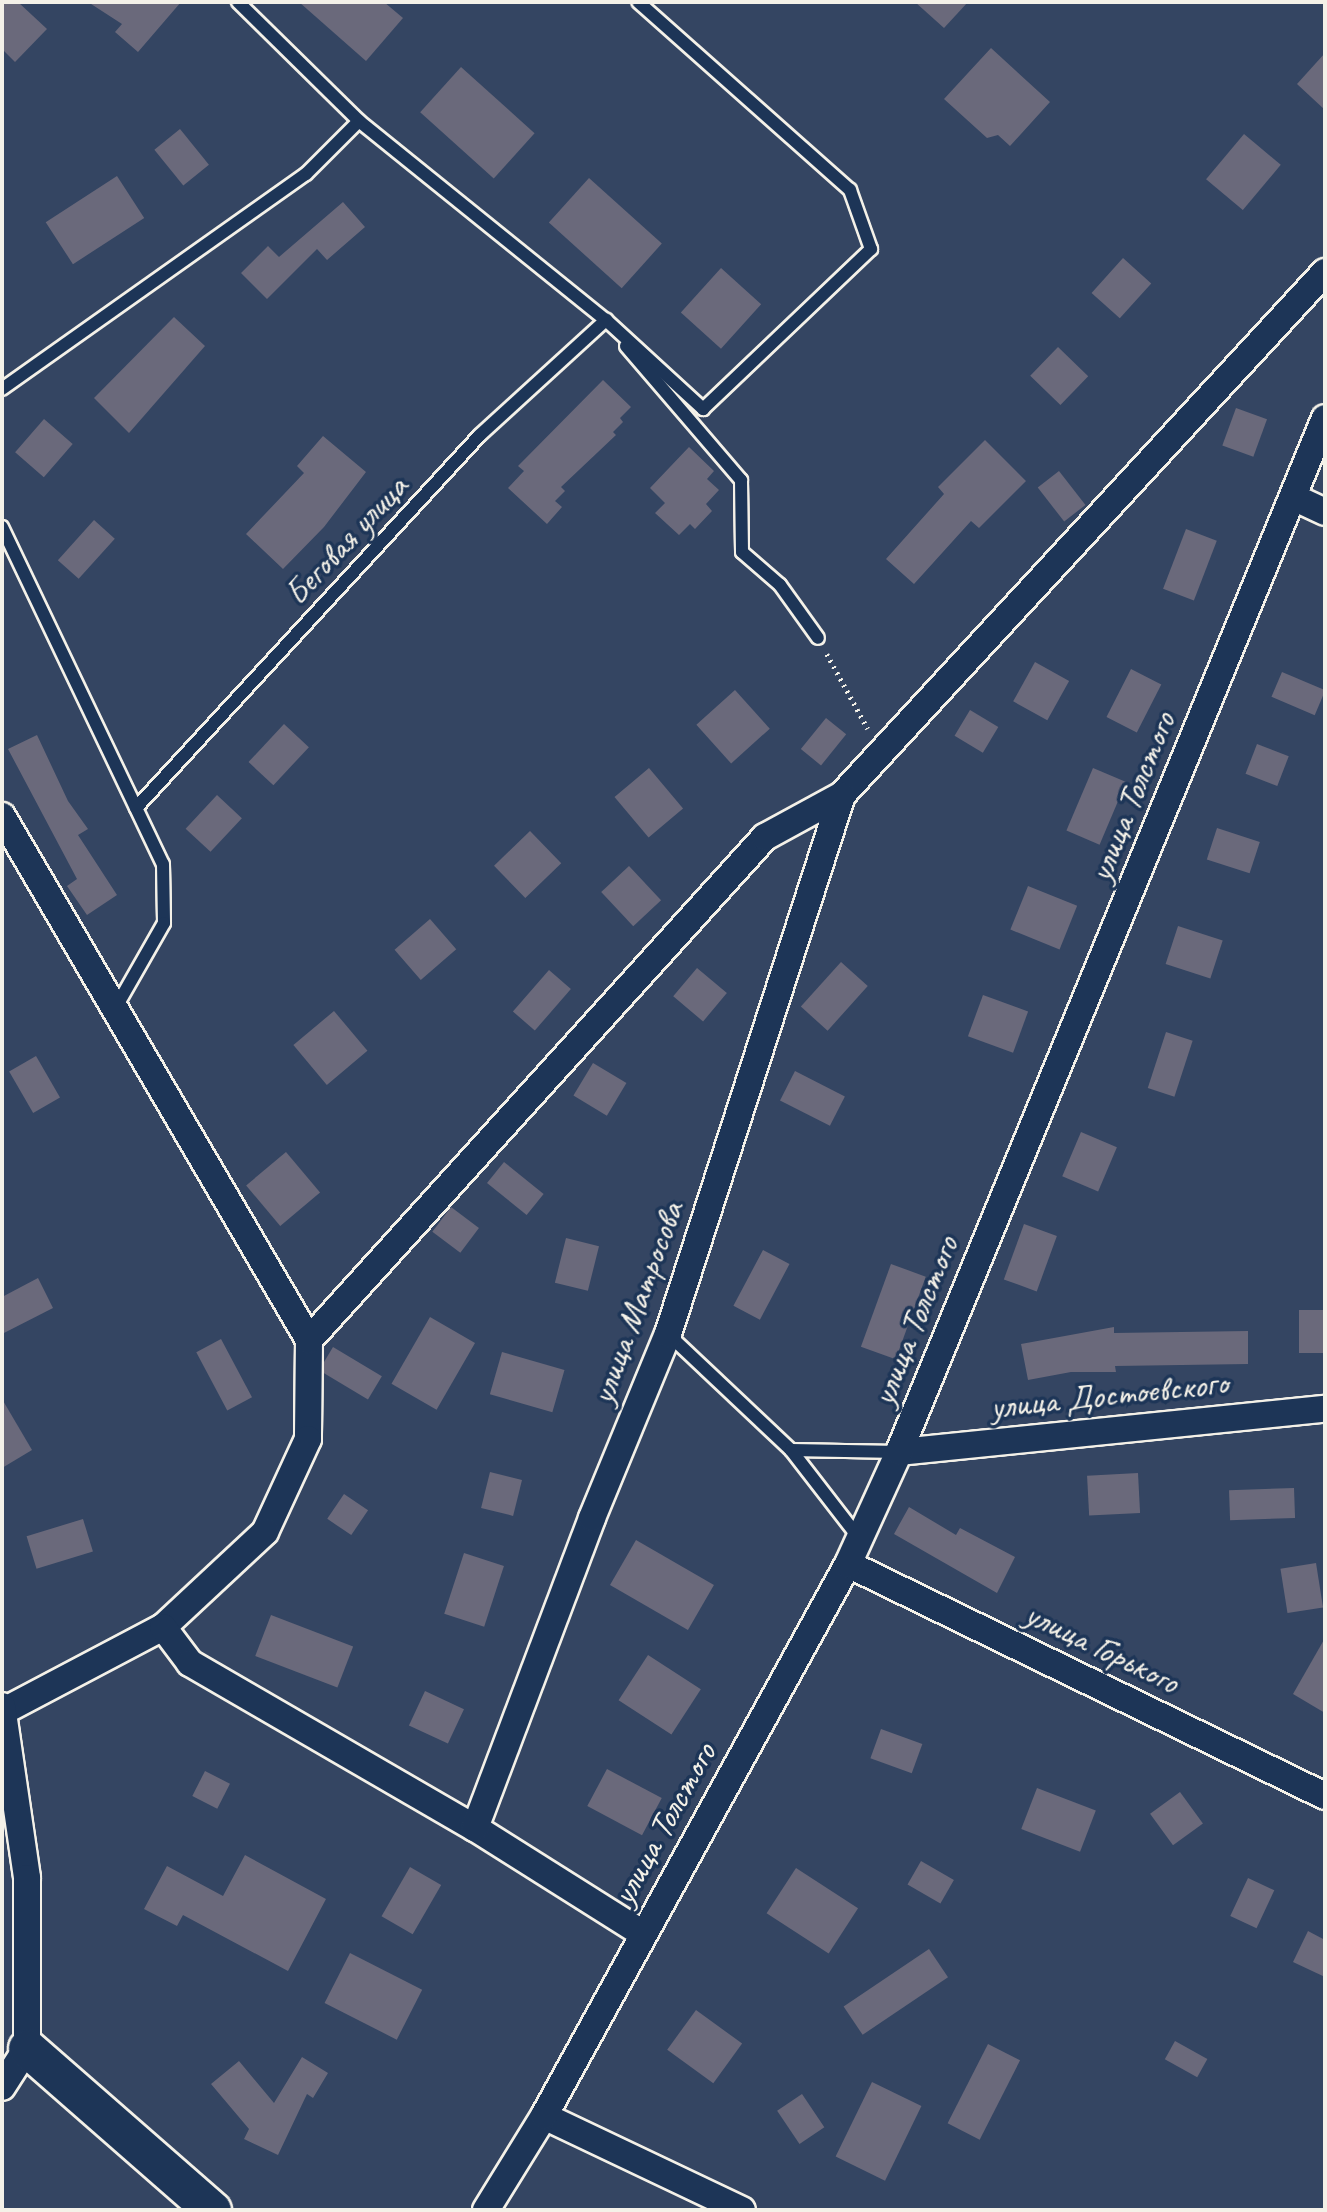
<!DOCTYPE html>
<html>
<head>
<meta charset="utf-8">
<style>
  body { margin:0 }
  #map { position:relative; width:1327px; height:2212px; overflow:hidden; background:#344562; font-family:Caveat,sans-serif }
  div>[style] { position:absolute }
  .building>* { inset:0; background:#6a697b; transform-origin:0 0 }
  .path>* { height:4.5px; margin-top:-2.25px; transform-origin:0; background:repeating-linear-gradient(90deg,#f4f1e8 0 2px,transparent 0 7px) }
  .roads { filter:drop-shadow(2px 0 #f4f1e8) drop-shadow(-2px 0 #f4f1e8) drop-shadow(0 2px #f4f1e8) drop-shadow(0 -2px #f4f1e8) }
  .lane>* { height:12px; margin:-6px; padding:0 6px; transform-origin:6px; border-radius:6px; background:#1d3557 }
  .street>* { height:26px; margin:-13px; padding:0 13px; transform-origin:13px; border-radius:13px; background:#1d3557 }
  .secondary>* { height:37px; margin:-18.5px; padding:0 18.5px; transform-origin:18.5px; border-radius:18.5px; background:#1d3557 }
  span { translate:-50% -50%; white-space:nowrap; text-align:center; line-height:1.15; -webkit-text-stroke:7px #1d3557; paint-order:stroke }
  .street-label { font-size:35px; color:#f4f1e8 }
  .frame { position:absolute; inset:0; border:4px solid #f4f1e8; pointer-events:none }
</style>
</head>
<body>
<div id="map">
  <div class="building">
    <i style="clip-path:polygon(2px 2px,18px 2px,47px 29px,15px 62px,2px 49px)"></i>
    <i style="clip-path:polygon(88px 2px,181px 2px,138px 52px,115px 32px,122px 24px)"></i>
    <i style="clip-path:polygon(299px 2px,384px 2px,403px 18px,366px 61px)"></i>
    <i style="clip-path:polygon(915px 2px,968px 2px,944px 28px)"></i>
    <i style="clip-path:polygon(991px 48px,1050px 102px,1010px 146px,998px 135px,987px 138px,944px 99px)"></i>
    <i style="clip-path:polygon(1325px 53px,1325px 110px,1297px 84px)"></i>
    <i style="left:461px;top:67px;width:99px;height:61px;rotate:42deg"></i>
    <i style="left:180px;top:129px;width:46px;height:33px;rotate:51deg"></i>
    <i style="left:1244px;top:134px;width:48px;height:59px;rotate:40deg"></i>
    <i style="left:117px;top:176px;width:50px;height:85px;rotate:57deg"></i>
    <i style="left:589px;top:178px;width:98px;height:60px;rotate:42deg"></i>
    <i style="clip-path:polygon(343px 202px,365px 227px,327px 260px,317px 249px,267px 299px,241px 273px,268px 246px,279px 257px)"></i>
    <i style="left:1123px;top:258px;width:38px;height:47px;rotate:42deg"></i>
    <i style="left:721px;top:268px;width:54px;height:60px;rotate:42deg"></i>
    <i style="clip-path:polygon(174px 317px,205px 346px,129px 433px,94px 398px)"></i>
    <i style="left:1058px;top:347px;width:42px;height:40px;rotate:44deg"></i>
    <i style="clip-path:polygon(603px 380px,631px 407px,620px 418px,623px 422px,613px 432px,616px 435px,561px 487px,565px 491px,555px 501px,562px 507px,547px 524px,508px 488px,524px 471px,518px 466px)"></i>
    <i style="left:1236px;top:408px;width:33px;height:40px;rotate:20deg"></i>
    <i style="left:44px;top:419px;width:38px;height:44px;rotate:41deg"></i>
    <i style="clip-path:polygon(323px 436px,366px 472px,324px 527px,283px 569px,246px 534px,304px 473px,297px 466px)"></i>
    <i style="clip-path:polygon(985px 440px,1026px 481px,979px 528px,971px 521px,914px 584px,886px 559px,944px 494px,938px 487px)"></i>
    <i style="clip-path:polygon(689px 447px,714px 471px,707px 479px,719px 490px,706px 504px,712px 511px,695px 529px,690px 524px,679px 535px,655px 513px,665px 503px,650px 488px)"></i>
    <i style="left:1059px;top:471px;width:43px;height:27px;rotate:52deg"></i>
    <i style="left:94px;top:520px;width:28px;height:54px;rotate:42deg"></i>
    <i style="left:1186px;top:529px;width:33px;height:64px;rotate:21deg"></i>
    <i style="left:1035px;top:662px;width:39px;height:45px;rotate:29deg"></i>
    <i style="left:1131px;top:669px;width:34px;height:54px;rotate:27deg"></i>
    <i style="left:1282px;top:672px;width:47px;height:27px;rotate:23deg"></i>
    <i style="left:735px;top:690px;width:52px;height:52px;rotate:48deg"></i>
    <i style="left:970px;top:710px;width:33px;height:30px;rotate:31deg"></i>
    <i style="left:826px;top:718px;width:26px;height:40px;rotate:39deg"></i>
    <i style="left:284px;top:724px;width:34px;height:52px;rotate:43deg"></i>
    <i style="clip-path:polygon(37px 735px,68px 801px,88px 829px,78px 835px,117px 895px,87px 915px,67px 886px,77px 879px,8px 749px)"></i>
    <i style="left:1257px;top:744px;width:34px;height:32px;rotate:21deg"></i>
    <i style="left:649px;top:768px;width:53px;height:45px;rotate:50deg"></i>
    <i style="left:1093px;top:768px;width:36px;height:68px;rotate:23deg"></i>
    <i style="left:217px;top:795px;width:34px;height:46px;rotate:43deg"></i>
    <i style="left:1217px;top:828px;width:45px;height:33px;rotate:18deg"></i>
    <i style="left:530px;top:831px;width:45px;height:50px;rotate:46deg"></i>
    <i style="left:629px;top:866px;width:47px;height:38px;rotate:47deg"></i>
    <i style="left:1028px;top:886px;width:53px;height:47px;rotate:22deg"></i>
    <i style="left:430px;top:919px;width:40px;height:47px;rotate:49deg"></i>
    <i style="left:1178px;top:926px;width:47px;height:40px;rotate:18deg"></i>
    <i style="left:841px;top:962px;width:36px;height:60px;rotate:42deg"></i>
    <i style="left:697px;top:968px;width:39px;height:37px;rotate:40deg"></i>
    <i style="left:549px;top:970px;width:29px;height:55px;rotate:41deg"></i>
    <i style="left:983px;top:995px;width:48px;height:44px;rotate:20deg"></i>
    <i style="left:334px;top:1011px;width:52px;height:53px;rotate:50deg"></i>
    <i style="left:1166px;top:1032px;width:28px;height:59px;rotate:18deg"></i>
    <i style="left:36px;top:1056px;width:48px;height:31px;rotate:60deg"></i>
    <i style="left:593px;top:1063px;width:39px;height:38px;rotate:31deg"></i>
    <i style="left:795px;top:1071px;width:56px;height:33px;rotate:27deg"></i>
    <i style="left:1081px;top:1132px;width:39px;height:48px;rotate:23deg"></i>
    <i style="left:286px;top:1152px;width:53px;height:52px;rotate:50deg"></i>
    <i style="left:504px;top:1162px;width:51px;height:27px;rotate:39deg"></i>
    <i style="left:451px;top:1207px;width:35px;height:31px;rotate:37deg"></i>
    <i style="left:1024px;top:1224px;width:35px;height:59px;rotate:20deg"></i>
    <i style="left:566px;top:1238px;width:34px;height:46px;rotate:14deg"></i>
    <i style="left:763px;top:1250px;width:30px;height:63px;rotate:28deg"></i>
    <i style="left:891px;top:1264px;width:37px;height:88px;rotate:20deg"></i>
    <i style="clip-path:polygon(38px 1278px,53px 1308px,2px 1334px,2px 1297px)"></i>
    <i style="left:1325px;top:1310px;width:43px;height:26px;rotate:90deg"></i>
    <i style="left:430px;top:1317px;width:52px;height:77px;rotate:30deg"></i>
    <i style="clip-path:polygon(1114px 1327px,1114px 1333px,1248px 1331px,1248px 1364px,1115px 1366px,1116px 1372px,1071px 1372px,1028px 1380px,1021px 1344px)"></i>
    <i style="left:221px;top:1339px;width:66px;height:28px;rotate:62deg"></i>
    <i style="left:333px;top:1347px;width:57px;height:27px;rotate:31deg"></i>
    <i style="left:502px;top:1352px;width:65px;height:44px;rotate:16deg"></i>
    <i style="clip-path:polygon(2px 1399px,32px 1450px,2px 1468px)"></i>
    <i style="left:490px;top:1472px;width:33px;height:37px;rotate:14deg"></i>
    <i style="left:1138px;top:1473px;width:40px;height:51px;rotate:87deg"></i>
    <i style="left:1294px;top:1488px;width:30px;height:65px;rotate:88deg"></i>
    <i style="left:344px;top:1494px;width:29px;height:30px;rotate:34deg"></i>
    <i style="clip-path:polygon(909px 1507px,956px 1535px,960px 1528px,1015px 1557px,997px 1593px,894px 1534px)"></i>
    <i style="left:83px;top:1519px;width:34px;height:59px;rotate:73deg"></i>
    <i style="left:636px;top:1540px;width:90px;height:52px;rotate:30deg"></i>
    <i style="left:464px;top:1553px;width:42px;height:64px;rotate:18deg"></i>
    <i style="left:1316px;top:1563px;width:45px;height:36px;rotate:81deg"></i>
    <i style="left:271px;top:1615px;width:88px;height:44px;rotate:21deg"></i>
    <i style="clip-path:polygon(1325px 1638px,1325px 1713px,1293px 1694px)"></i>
    <i style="left:648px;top:1655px;width:63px;height:54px;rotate:33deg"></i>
    <i style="left:425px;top:1691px;width:43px;height:38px;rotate:25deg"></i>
    <i style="left:881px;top:1729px;width:44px;height:31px;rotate:20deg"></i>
    <i style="left:607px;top:1769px;width:62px;height:42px;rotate:28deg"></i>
    <i style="left:205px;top:1771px;width:28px;height:28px;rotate:27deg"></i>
    <i style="left:1037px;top:1788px;width:63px;height:44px;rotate:21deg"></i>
    <i style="left:1180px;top:1792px;width:39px;height:37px;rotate:54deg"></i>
    <i style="clip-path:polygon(245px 1855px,326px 1899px,288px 1971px,183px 1915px,177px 1926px,144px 1909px,167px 1866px,223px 1896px)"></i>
    <i style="left:921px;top:1861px;width:38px;height:27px;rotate:30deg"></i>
    <i style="left:410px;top:1867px;width:36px;height:57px;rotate:30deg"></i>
    <i style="left:796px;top:1868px;width:74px;height:54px;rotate:33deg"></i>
    <i style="left:1248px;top:1878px;width:29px;height:42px;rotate:25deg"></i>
    <i style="clip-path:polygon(1308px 1931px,1325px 1940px,1325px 1977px,1293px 1962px)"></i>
    <i style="left:929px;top:1949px;width:34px;height:103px;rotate:56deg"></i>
    <i style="left:350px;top:1953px;width:81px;height:56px;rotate:27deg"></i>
    <i style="left:696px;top:2010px;width:57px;height:49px;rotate:36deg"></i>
    <i style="left:1175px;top:2041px;width:37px;height:21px;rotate:29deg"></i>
    <i style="left:988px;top:2044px;width:36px;height:89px;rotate:27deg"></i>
    <i style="clip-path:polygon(302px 2057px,328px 2073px,313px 2098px,307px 2094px,278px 2155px,244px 2139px,249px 2129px,211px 2084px,239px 2061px,274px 2103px)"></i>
    <i style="left:872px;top:2082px;width:55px;height:83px;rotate:26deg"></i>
    <i style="left:802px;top:2094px;width:40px;height:30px;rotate:56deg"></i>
  </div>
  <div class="path">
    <i style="left:827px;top:654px;width:85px;rotate:61.3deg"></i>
  </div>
  <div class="roads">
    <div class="lane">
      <i style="left:238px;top:2px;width:170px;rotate:44.5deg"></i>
      <i style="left:359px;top:121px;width:317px;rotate:38.9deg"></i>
      <i style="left:606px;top:320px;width:132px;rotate:42.5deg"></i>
      <i style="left:703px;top:409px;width:232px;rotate:-43.6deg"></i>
      <i style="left:871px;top:249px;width:63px;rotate:-109.6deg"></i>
      <i style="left:850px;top:190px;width:283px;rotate:-138.4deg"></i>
      <i style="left:626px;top:346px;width:177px;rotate:49.4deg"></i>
      <i style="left:741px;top:480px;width:72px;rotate:89.2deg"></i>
      <i style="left:742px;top:552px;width:50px;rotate:41deg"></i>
      <i style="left:780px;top:585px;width:65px;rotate:54.4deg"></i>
      <i style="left:2px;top:389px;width:372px;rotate:-35.3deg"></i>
      <i style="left:306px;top:174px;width:75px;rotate:-45deg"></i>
      <i style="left:2px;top:527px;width:373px;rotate:64.5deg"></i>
      <i style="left:163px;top:864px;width:59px;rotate:89deg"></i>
      <i style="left:164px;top:923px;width:99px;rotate:119.7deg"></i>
      <i style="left:136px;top:808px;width:507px;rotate:-47.32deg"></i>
      <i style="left:480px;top:435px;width:171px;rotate:-42.4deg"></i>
      <i style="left:668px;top:1334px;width:169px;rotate:43.3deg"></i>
      <i style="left:791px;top:1450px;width:108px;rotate:1.1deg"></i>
      <i style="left:791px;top:1450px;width:111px;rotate:52.3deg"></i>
    </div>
    <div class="street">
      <i style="left:1293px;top:497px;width:35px;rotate:25deg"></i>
      <i style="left:2px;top:816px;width:607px;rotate:59.63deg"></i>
      <i style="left:309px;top:1340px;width:99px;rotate:90.6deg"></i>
      <i style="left:308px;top:1439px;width:102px;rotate:114.8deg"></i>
      <i style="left:265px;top:1532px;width:139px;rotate:137deg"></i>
      <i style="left:163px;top:1627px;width:180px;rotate:152.2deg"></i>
      <i style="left:309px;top:1340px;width:679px;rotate:-47.81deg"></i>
      <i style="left:765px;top:837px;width:88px;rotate:-28.6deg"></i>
      <i style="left:842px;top:795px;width:712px;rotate:-47.28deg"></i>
      <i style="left:899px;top:1452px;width:428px;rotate:-5.8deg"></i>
      <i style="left:848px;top:1564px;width:530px;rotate:25.94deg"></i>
      <i style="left:163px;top:1627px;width:45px;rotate:53.1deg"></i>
      <i style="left:190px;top:1663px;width:329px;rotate:30.1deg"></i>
      <i style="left:475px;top:1828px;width:199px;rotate:32.2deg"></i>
      <i style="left:2px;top:1706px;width:174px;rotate:81.7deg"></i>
      <i style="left:27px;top:1878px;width:170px;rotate:90deg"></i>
      <i style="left:27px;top:2048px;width:46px;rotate:122.7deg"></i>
      <i style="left:475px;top:1828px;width:331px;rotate:-69.3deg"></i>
      <i style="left:592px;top:1518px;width:199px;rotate:-67.6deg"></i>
      <i style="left:668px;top:1334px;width:566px;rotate:-72.11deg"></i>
      <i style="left:544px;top:2116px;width:219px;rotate:25.4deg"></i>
      <i style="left:486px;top:2210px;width:110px;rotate:-58.3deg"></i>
      <i style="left:544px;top:2116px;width:630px;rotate:-61.16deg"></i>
      <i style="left:848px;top:1564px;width:123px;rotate:-65.5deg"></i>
      <i style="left:899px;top:1452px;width:1118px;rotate:-67.61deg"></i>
    </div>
    <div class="secondary">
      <i style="left:27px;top:2048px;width:246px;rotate:41.2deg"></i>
    </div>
  </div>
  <div class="street-label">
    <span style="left:346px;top:540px;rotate:-47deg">Беговая улица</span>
    <span style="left:1132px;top:797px;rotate:-68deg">улица Толстого</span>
    <span style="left:637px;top:1303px;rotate:-70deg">улица Матросова</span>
    <span style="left:915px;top:1321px;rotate:-68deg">улица Толстого</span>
    <span style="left:1109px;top:1395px;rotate:-6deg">улица Достоевского</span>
    <span style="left:1102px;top:1648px;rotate:26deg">улица Горького</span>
    <span style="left:664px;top:1824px;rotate:-61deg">улица Толстого</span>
  </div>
  <div class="frame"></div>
</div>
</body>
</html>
